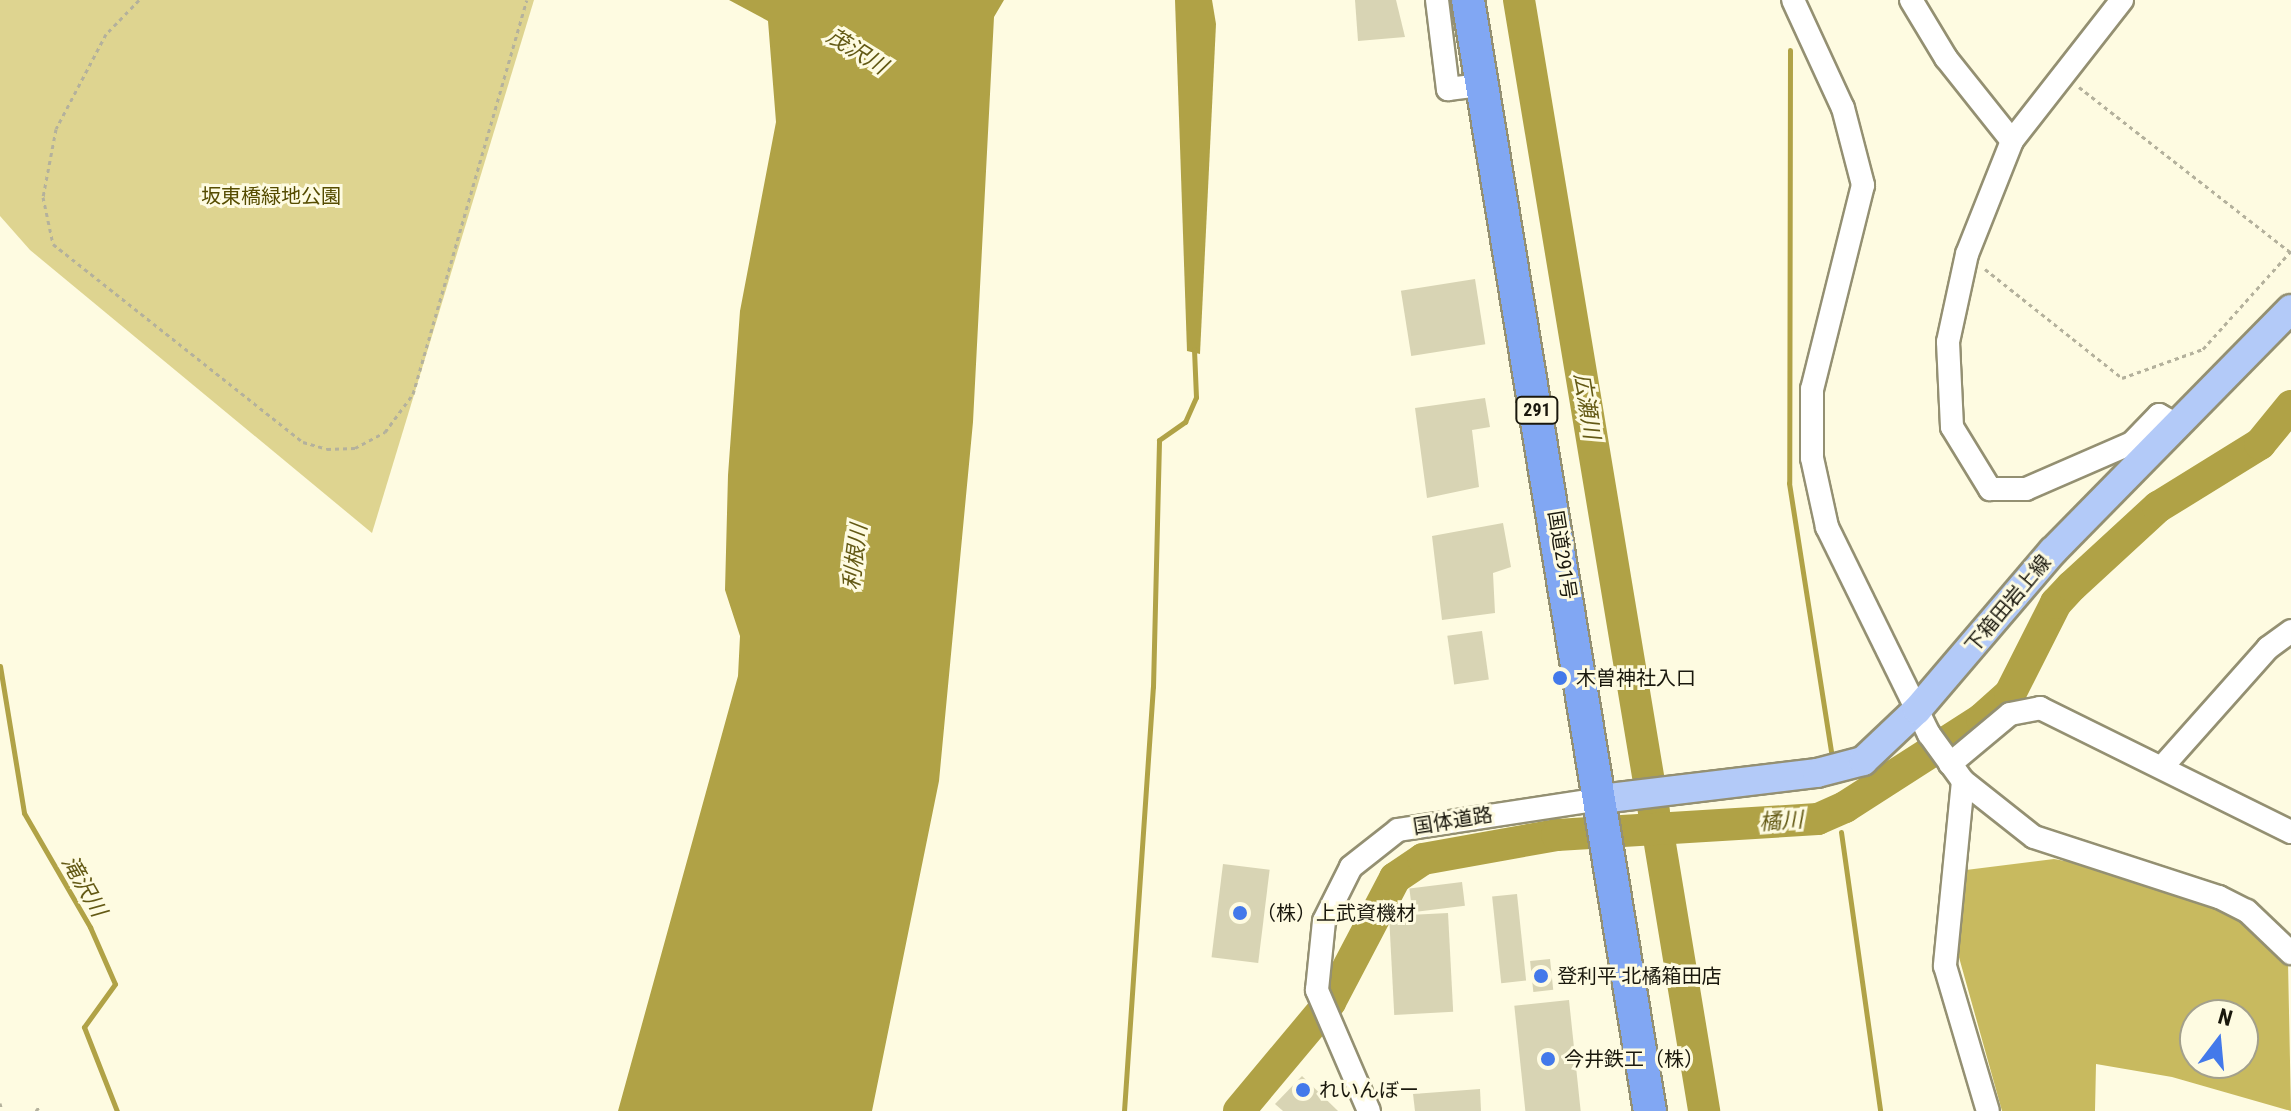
<!DOCTYPE html>
<html>
<head>
<meta charset="utf-8">
<style>
  body { margin:0 }
  #map { position:relative; width:2291px; height:1111px; overflow:hidden; background:#fefbe1; font-family:"Roboto Condensed","Noto Sans JP",sans-serif }
  div>[style] { position:absolute }
  .green>* { inset:0; background:#ded490 }
  .forest>* { inset:0; background:#c8ba5f }
  .water>* { inset:0; background:#b0a246 }
  .stream>* { height:5px; margin:-2.5px; padding:0 2.5px; transform-origin:2.5px; border-radius:2.5px; background:#b0a246 }
  .river>* { height:32px; margin:-16px; padding:0 16px; transform-origin:16px; border-radius:16px; background:#b0a246 }
  .building>* { inset:0; background:#d8d4b4; transform-origin:0 0 }
  .path>* { height:3px; margin-top:-1.5px; transform-origin:0; background:repeating-linear-gradient(90deg,#b4b19c 0 4px,transparent 0 8px) }
  .roads { filter:drop-shadow(2px 0 #949072) drop-shadow(-2px 0 #949072) drop-shadow(0 2px #949072) drop-shadow(0 -2px #949072) }
  .minor>* { height:22px; margin:-11px; padding:0 11px; transform-origin:11px; border-radius:11px; background:#fff }
  .major>* { height:28px; margin:-14px; padding:0 14px; transform-origin:14px; border-radius:14px; background:#b3caf8 }
  .highway>* { height:32px; margin:-16px; padding:0 16px; transform-origin:16px; border-radius:16px; background:#81a7f3 }
  .dots>* { width:22px; height:22px; translate:-50% -50%; box-sizing:border-box; border:4px solid #fefbe1; border-radius:50% }
  span { translate:-50% -50%; white-space:nowrap; text-align:center; line-height:1.15; -webkit-text-stroke:6px #fefbe1; paint-order:stroke }
  .shield-label span { padding:2px 6px; background:#fefbe1; border:2px solid; border-radius:6px; -webkit-text-stroke-width:0 }
  .shield-label { font-size:18px; color:#1a180d; font-weight:700 }
  .park-label { font-size:20px; color:#564c00 }
  .street-label { font-size:20px; color:#1a180d }
  .poi-label { font-size:20px; color:#1a180d }
  .left { translate:0 -50%; text-align:left }
  .water-label { font-size:22px; color:#635914; font-style:italic }
  .north { position:absolute; left:2179px; top:999px; width:80px; height:80px; box-sizing:border-box; background:#fefbe1; border:2px solid #a3a08c; border-radius:50%; rotate:16deg; font-size:22px; font-weight:700; line-height:32px; text-align:center; color:#1a180d }
  .north::after { content:''; display:block; margin:auto; width:28px; height:36px; background:#4379ea; clip-path:polygon(50% 0,100% 100%,50% 72%,0 100%) }
</style>
</head>
<body>
<div id="map">
  <div class="green">
    <i style="clip-path:polygon(0 0,534px 0,372px 533px,30px 250px,0 216px)"></i>
  </div>
  <div class="forest">
    <i style="clip-path:polygon(evenodd,2054px 859px,2131px 873px,2243px 917px,2288px 962px,2291px 1111px,2172px 1077px,2096px 1064px,2095px 1111px,2002px 1111px,1955px 943px,1966px 870px,2054px 859px,2195px 1015px,2243px 1015px,2243px 1063px,2195px 1063px,2195px 1015px)"></i>
  </div>
  <div class="water">
    <i style="clip-path:polygon(729px 0,1004px 0,994px 17px,973px 422px,939px 781px,872px 1111px,618px 1111px,738px 676px,740px 636px,725px 590px,728px 475px,740px 311px,776px 122px,768px 21px)"></i>
    <i style="clip-path:polygon(1175px 0,1212px 0,1216px 24px,1200px 354px,1187px 351px)"></i>
  </div>
  <div class="stream">
    <i style="left:1790px;top:50px;width:433px;rotate:90.1deg"></i>
    <i style="left:1789px;top:483px;width:278px;rotate:81.1deg"></i>
    <i style="left:0;top:666px;width:149px;rotate:80.7deg"></i>
    <i style="left:24px;top:813px;width:132px;rotate:59.9deg"></i>
    <i style="left:90px;top:927px;width:62px;rotate:66.3deg"></i>
    <i style="left:115px;top:984px;width:53px;rotate:125.8deg"></i>
    <i style="left:84px;top:1027px;width:90px;rotate:68.6deg"></i>
    <i style="left:1841px;top:832px;width:282px;rotate:82deg"></i>
    <i style="left:1124px;top:1111px;width:425px;rotate:-86.1deg"></i>
    <i style="left:1153px;top:687px;width:247px;rotate:-88.6deg"></i>
    <i style="left:1159px;top:440px;width:32px;rotate:-35deg"></i>
    <i style="left:1185px;top:422px;width:27px;rotate:-66deg"></i>
    <i style="left:1196px;top:397px;width:48px;rotate:-92.4deg"></i>
  </div>
  <div class="river">
    <i style="left:1519px;top:0;width:823px;rotate:80.56deg"></i>
    <i style="left:1660px;top:844px;width:271px;rotate:80.6deg"></i>
    <i style="left:1239px;top:1111px;width:142px;rotate:-50.1deg"></i>
    <i style="left:1330px;top:1002px;width:140px;rotate:-62.3deg"></i>
    <i style="left:1395px;top:878px;width:34px;rotate:-34deg"></i>
    <i style="left:1423px;top:859px;width:136px;rotate:-10.2deg"></i>
    <i style="left:1557px;top:835px;width:261px;rotate:-3.5deg"></i>
    <i style="left:1818px;top:819px;width:30px;rotate:-24deg"></i>
    <i style="left:1845px;top:807px;width:163px;rotate:-32.7deg"></i>
    <i style="left:1982px;top:719px;width:38px;rotate:-42deg"></i>
    <i style="left:2010px;top:694px;width:102px;rotate:-63.2deg"></i>
    <i style="left:2056px;top:603px;width:23px;rotate:-47deg"></i>
    <i style="left:2072px;top:586px;width:117px;rotate:-42.6deg"></i>
    <i style="left:2158px;top:507px;width:120px;rotate:-31.7deg"></i>
    <i style="left:2260px;top:444px;width:49px;rotate:-50.8deg"></i>
  </div>
  <div class="building">
    <i style="clip-path:polygon(1355px 0,1396px 0,1405px 37px,1358px 41px)"></i>
    <i style="left:1475px;top:279px;width:66px;height:75px;rotate:81deg"></i>
    <i style="clip-path:polygon(1485px 398px,1490px 427px,1472px 430px,1479px 487px,1427px 498px,1415px 408px)"></i>
    <i style="clip-path:polygon(1503px 523px,1511px 567px,1493px 573px,1495px 613px,1442px 620px,1432px 536px)"></i>
    <i style="left:1482px;top:631px;width:49px;height:35px;rotate:82deg"></i>
    <i style="left:1223px;top:864px;width:47px;height:94px;rotate:7deg"></i>
    <i style="left:1462px;top:882px;width:24px;height:53px;rotate:83deg"></i>
    <i style="left:1517px;top:894px;width:87px;height:25px;rotate:84deg"></i>
    <i style="left:1448px;top:913px;width:99px;height:59px;rotate:87deg"></i>
    <i style="left:1550px;top:959px;width:31px;height:20px;rotate:84deg"></i>
    <i style="left:1569px;top:1000px;width:112px;height:55px;rotate:84deg"></i>
    <i style="clip-path:polygon(1302px 1076px,1338px 1111px,1283px 1111px,1275px 1104px)"></i>
    <i style="clip-path:polygon(1480px 1089px,1481px 1111px,1415px 1111px,1413px 1094px)"></i>
  </div>
  <div class="path">
    <i style="left:139px;top:0;width:47px;rotate:134.1deg"></i>
    <i style="left:106px;top:34px;width:107px;rotate:117.8deg"></i>
    <i style="left:56px;top:129px;width:69px;rotate:100.8deg"></i>
    <i style="left:43px;top:197px;width:48px;rotate:78deg"></i>
    <i style="left:53px;top:244px;width:319px;rotate:38.4deg"></i>
    <i style="left:303px;top:442px;width:25px;rotate:16deg"></i>
    <i style="left:327px;top:449px;width:28px;rotate:-2deg"></i>
    <i style="left:355px;top:448px;width:34px;rotate:-28deg"></i>
    <i style="left:385px;top:432px;width:47px;rotate:-53.6deg"></i>
    <i style="left:413px;top:394px;width:410px;rotate:-73.9deg"></i>
    <i style="left:2079px;top:87px;width:268px;rotate:38deg"></i>
    <i style="left:1985px;top:269px;width:175px;rotate:38.5deg"></i>
    <i style="left:2122px;top:378px;width:86px;rotate:-19.7deg"></i>
    <i style="left:2203px;top:349px;width:132px;rotate:-48.1deg"></i>
    <i style="left:0;top:1103px;width:8px;rotate:76deg"></i>
    <i style="left:36px;top:1111px;width:5px;rotate:-53deg"></i>
  </div>
  <div class="roads">
    <div class="minor">
      <i style="left:1437px;top:0;width:90px;rotate:83deg"></i>
      <i style="left:1448px;top:89px;width:32px;rotate:-7deg"></i>
      <i style="left:1793px;top:0;width:119px;rotate:65.2deg"></i>
      <i style="left:1843px;top:108px;width:80px;rotate:75.4deg"></i>
      <i style="left:1863px;top:185px;width:210px;rotate:104deg"></i>
      <i style="left:1812px;top:389px;width:69px;rotate:90deg"></i>
      <i style="left:1812px;top:458px;width:71px;rotate:77.7deg"></i>
      <i style="left:1827px;top:527px;width:231px;rotate:63.8deg"></i>
      <i style="left:1929px;top:734px;width:58px;rotate:54.1deg"></i>
      <i style="left:1963px;top:781px;width:90px;rotate:38.3deg"></i>
      <i style="left:2034px;top:837px;width:194px;rotate:18deg"></i>
      <i style="left:2219px;top:897px;width:31px;rotate:27deg"></i>
      <i style="left:2247px;top:911px;width:61px;rotate:43.7deg"></i>
      <i style="left:1911px;top:0;width:68px;rotate:58.9deg"></i>
      <i style="left:1946px;top:58px;width:106px;rotate:51.5deg"></i>
      <i style="left:2122px;top:0;width:179px;rotate:128deg"></i>
      <i style="left:2012px;top:141px;width:122px;rotate:111.7deg"></i>
      <i style="left:1967px;top:254px;width:90px;rotate:102.2deg"></i>
      <i style="left:1948px;top:342px;width:85px;rotate:87.3deg"></i>
      <i style="left:1952px;top:427px;width:73px;rotate:58.5deg"></i>
      <i style="left:1990px;top:489px;width:36px"></i>
      <i style="left:2026px;top:489px;width:116px;rotate:-23.5deg"></i>
      <i style="left:2132px;top:443px;width:39px;rotate:-46deg"></i>
      <i style="left:2159px;top:415px;width:18px;rotate:29deg"></i>
      <i style="left:1950px;top:764px;width:78px;rotate:-39.8deg"></i>
      <i style="left:2010px;top:714px;width:31px;rotate:-11deg"></i>
      <i style="left:2040px;top:708px;width:280px;rotate:26.3deg"></i>
      <i style="left:2163px;top:766px;width:158px;rotate:-48.3deg"></i>
      <i style="left:2268px;top:648px;width:29px;rotate:-36deg"></i>
      <i style="left:1963px;top:781px;width:186px;rotate:95.6deg"></i>
      <i style="left:1945px;top:966px;width:151px;rotate:73.5deg"></i>
      <i style="left:1369px;top:1111px;width:132px;rotate:-113.3deg"></i>
      <i style="left:1317px;top:990px;width:69px;rotate:-84.2deg"></i>
      <i style="left:1324px;top:921px;width:60px;rotate:-63.4deg"></i>
      <i style="left:1351px;top:867px;width:60px;rotate:-38.2deg"></i>
      <i style="left:1398px;top:830px;width:205px;rotate:-8.7deg"></i>
    </div>
    <div class="major">
      <i style="left:1601px;top:799px;width:218px;rotate:-6.9deg"></i>
      <i style="left:1817px;top:773px;width:48px;rotate:-14.6deg"></i>
      <i style="left:1863px;top:761px;width:74px;rotate:-43.4deg"></i>
      <i style="left:1917px;top:710px;width:209px;rotate:-49.5deg"></i>
      <i style="left:2053px;top:551px;width:339px;rotate:-45.5deg"></i>
    </div>
    <div class="highway">
      <i style="left:1468px;top:0;width:1126px;rotate:80.7deg"></i>
    </div>
  </div>
  <div class="dots">
    <i style="left:1560px;top:678px;background:#4379ea"></i>
    <i style="left:1240px;top:913px;background:#4379ea"></i>
    <i style="left:1541px;top:976px;background:#4379ea"></i>
    <i style="left:1548px;top:1059px;background:#4379ea"></i>
    <i style="left:1303px;top:1090px;background:#4379ea"></i>
  </div>
  <div class="shield-label">
    <span style="left:1537px;top:410px">291</span>
  </div>
  <div class="park-label">
    <span style="left:271px;top:196px">坂東橋緑地公園</span>
  </div>
  <div class="street-label">
    <span style="left:1562px;top:555px;rotate:81deg">国道291号</span>
    <span style="left:2008px;top:604px;rotate:-50deg">下箱田岩上線</span>
    <span style="left:1453px;top:821px;rotate:-9deg">国体道路</span>
  </div>
  <div class="poi-label">
    <span class="left" style="left:1576px;top:678px">木曽神社入口</span>
    <span class="left" style="left:1256px;top:913px">（株）上武資機材</span>
    <span class="left" style="left:1557px;top:976px">登利平 北橘箱田店</span>
    <span class="left" style="left:1564px;top:1059px">今井鉄工（株）</span>
    <span class="left" style="left:1319px;top:1090px">れいんぼー</span>
  </div>
  <div class="water-label">
    <span style="left:857px;top:51px;rotate:32deg">茂沢川</span>
    <span style="left:1587px;top:406px;rotate:81deg">広瀬川</span>
    <span style="left:855px;top:557px;rotate:-83deg">利根川</span>
    <span style="left:1781px;top:821px;rotate:-4deg">橘川</span>
    <span style="left:84px;top:886px;rotate:60deg">滝沢川</span>
  </div>
  <div class="north">N</div>
</div>
</body>
</html>
